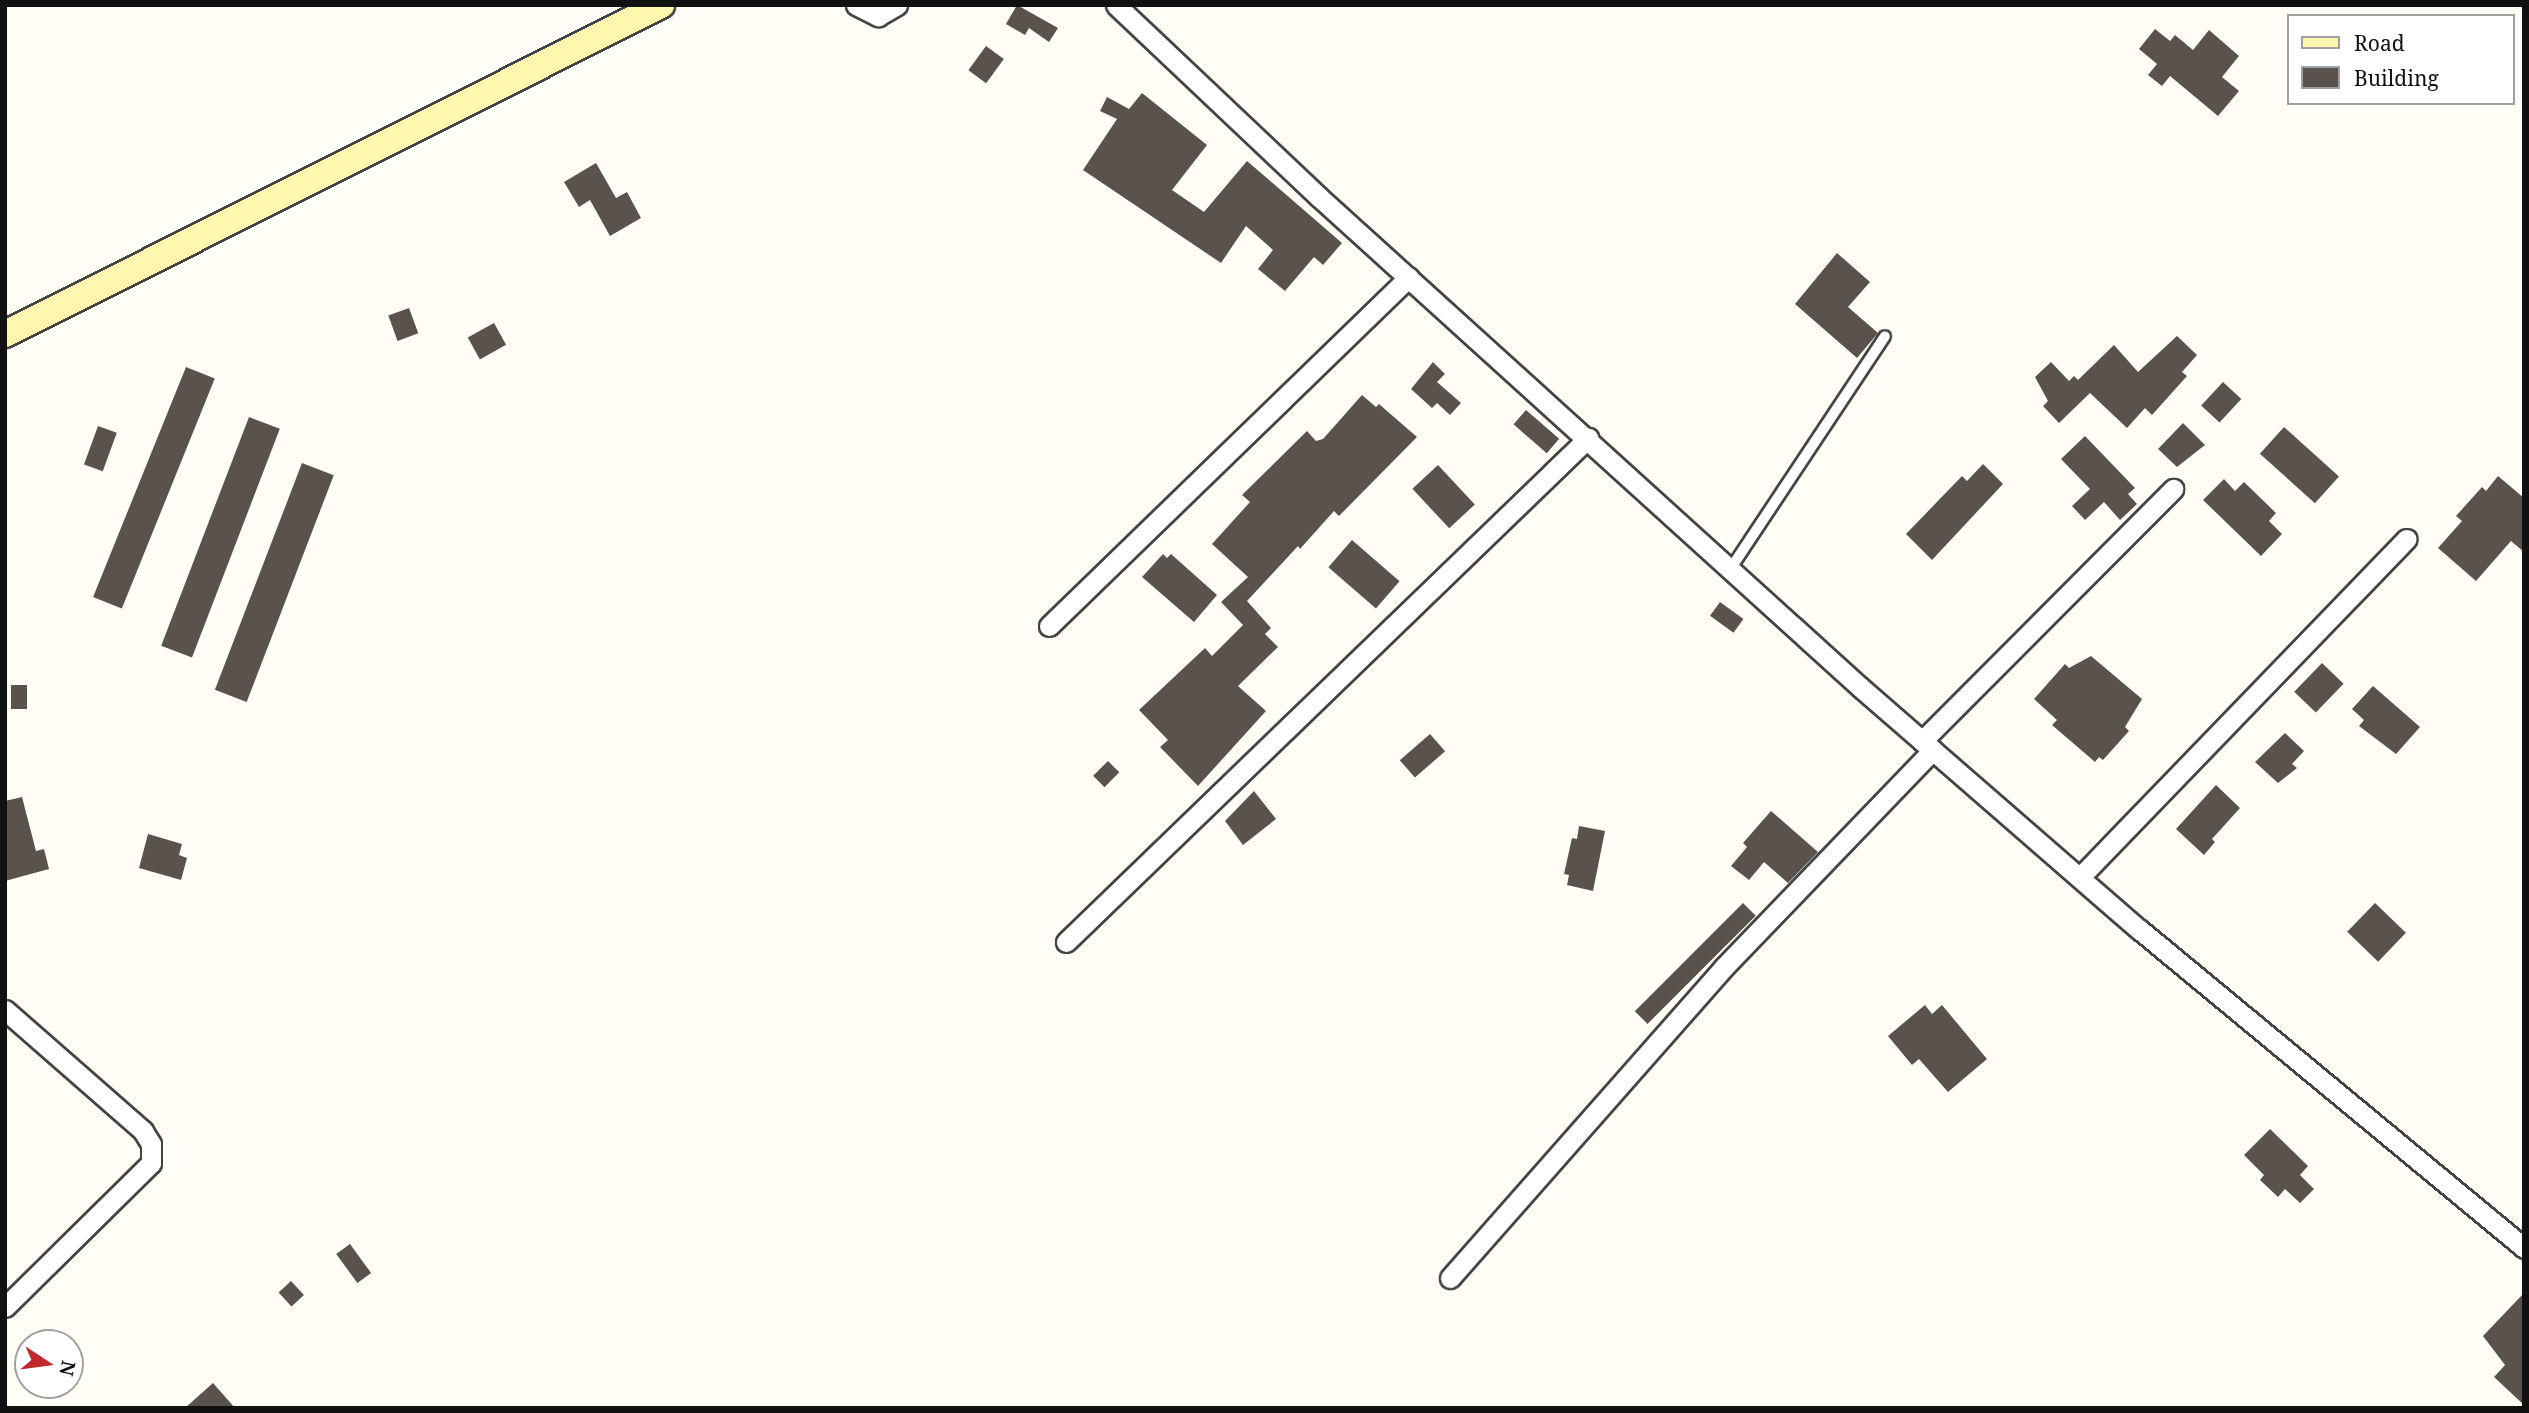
<!DOCTYPE html>
<html>
<head>
<meta charset="utf-8">
<style>
  body { margin:0 }
  #map { position:relative; width:2529px; height:1413px; overflow:hidden; background:#fffdf5; font-family:"Noto Serif",serif }
  div>[style] { position:absolute }
  .building>* { inset:0; background:#5a524d; transform-origin:0 0 }
  .roads { filter:drop-shadow(2px 0 #444) drop-shadow(-2px 0 #444) drop-shadow(0 2px #444) drop-shadow(0 -2px #444) }
  .lane>* { height:10px; margin:-5px; padding:0 5px; transform-origin:5px; border-radius:5px; background:#fff }
  .street>* { height:19px; margin:-9.5px; padding:0 9.5px; transform-origin:9.5px; border-radius:9.5px; background:#fff }
  .secondary>* { height:26px; margin:-13px; padding:0 13px; transform-origin:13px; border-radius:13px; background:#fff6b0 }
  span { translate:-50% -50%; white-space:nowrap; text-align:center; line-height:1.15; -webkit-text-stroke:7px #fff; paint-order:stroke }
  .frame { position:absolute; inset:0; border:7px solid #111; pointer-events:none }
  .legend { position:absolute; left:2287px; top:14px; width:228px; height:91px; box-sizing:border-box; background:#fff; border:2px solid #a0a0a0; margin:0; padding:9px 12px; list-style:none; font-size:21px; color:#111 }
  .legend li { display:flex; align-items:center; gap:14px; height:35px }
  .legend b { width:35px; border:2px solid #a0a0a0 }
  .north { position:absolute; left:14px; top:1329px; width:70px; height:70px; box-sizing:border-box; background:#fff; border:2px solid #a0a0a0; border-radius:50%; rotate:103deg; font-size:19px; font-weight:700; line-height:28px; text-align:center; color:#111 }
  .north::after { content:''; display:block; margin:auto; width:24px; height:32px; background:#c4262e; clip-path:polygon(50% 0,100% 100%,50% 72%,0 100%) }
</style>
</head>
<body>
<div id="map">
  <div class="building">
    <i style="clip-path:polygon(1017px 5px,1058px 28px,1049px 42px,1029px 28px,1025px 35px,1006px 24px)"></i>
    <i style="clip-path:polygon(2155px 29px,2170px 41px,2175px 35px,2193px 50px,2209px 30px,2239px 56px,2222px 77px,2239px 91px,2218px 116px,2170px 76px,2162px 86px,2148px 75px,2157px 64px,2139px 49px)"></i>
    <i style="left:986px;top:46px;width:22px;height:30px;rotate:36deg"></i>
    <i style="clip-path:polygon(1142px 93px,1207px 145px,1172px 190px,1204px 212px,1247px 161px,1342px 243px,1323px 265px,1314px 257px,1285px 291px,1258px 269px,1273px 250px,1246px 226px,1221px 263px,1083px 170px,1117px 119px,1100px 111px,1107px 97px,1129px 109px)"></i>
    <i style="clip-path:polygon(596px 163px,616px 198px,627px 192px,641px 218px,610px 236px,590px 200px,579px 207px,564px 182px)"></i>
    <i style="clip-path:polygon(1837px 253px,1870px 282px,1848px 307px,1878px 333px,1857px 358px,1795px 304px)"></i>
    <i style="left:409px;top:308px;width:27px;height:22px;rotate:70deg"></i>
    <i style="left:494px;top:323px;width:25px;height:30px;rotate:61deg"></i>
    <i style="clip-path:polygon(2177px 336px,2197px 355px,2182px 372px,2187px 376px,2152px 415px,2145px 408px,2127px 428px,2090px 393px,2059px 423px,2043px 406px,2048px 401px,2035px 377px,2051px 362px,2069px 381px,2074px 376px,2078px 380px,2114px 345px,2138px 372px)"></i>
    <i style="clip-path:polygon(1433px 362px,1445px 374px,1437px 382px,1461px 403px,1450px 415px,1437px 403px,1432px 408px,1411px 389px)"></i>
    <i style="left:186px;top:367px;width:31px;height:248px;rotate:22deg"></i>
    <i style="left:2223px;top:382px;width:25px;height:32px;rotate:43deg"></i>
    <i style="clip-path:polygon(1362px 395px,1376px 407px,1379px 404px,1417px 437px,1339px 516px,1334px 511px,1300px 549px,1298px 546px,1247px 601px,1271px 628px,1265px 634px,1278px 647px,1238px 686px,1266px 711px,1198px 786px,1160px 747px,1168px 740px,1139px 710px,1205px 648px,1212px 656px,1243px 625px,1221px 602px,1248px 577px,1212px 544px,1250px 502px,1242px 495px,1307px 431px,1316px 441px,1323px 439px)"></i>
    <i style="left:1526px;top:410px;width:44px;height:19px;rotate:41deg"></i>
    <i style="left:249px;top:417px;width:33px;height:245px;rotate:21deg"></i>
    <i style="clip-path:polygon(2183px 423px,2205px 445px,2177px 467px,2158px 449px)"></i>
    <i style="left:98px;top:426px;width:20px;height:41px;rotate:20deg"></i>
    <i style="left:2284px;top:427px;width:74px;height:36px;rotate:42deg"></i>
    <i style="clip-path:polygon(2085px 436px,2135px 488px,2128px 494px,2137px 504px,2120px 520px,2104px 502px,2085px 520px,2072px 506px,2090px 489px,2061px 459px)"></i>
    <i style="left:302px;top:463px;width:34px;height:243px;rotate:21deg"></i>
    <i style="clip-path:polygon(1983px 464px,2003px 484px,1932px 560px,1906px 534px,1962px 476px,1967px 481px)"></i>
    <i style="left:1438px;top:465px;width:54px;height:35px;rotate:47deg"></i>
    <i style="clip-path:polygon(2498px 476px,2524px 498px,2524px 552px,2511px 541px,2476px 581px,2438px 548px,2462px 521px,2456px 516px,2482px 487px,2486px 491px)"></i>
    <i style="clip-path:polygon(2224px 479px,2235px 491px,2244px 482px,2276px 513px,2269px 521px,2282px 534px,2261px 556px,2203px 500px)"></i>
    <i style="left:1352px;top:540px;width:63px;height:36px;rotate:41deg"></i>
    <i style="clip-path:polygon(1163px 554px,1167px 558px,1171px 554px,1217px 595px,1194px 622px,1142px 577px)"></i>
    <i style="left:1720px;top:602px;width:29px;height:17px;rotate:36deg"></i>
    <i style="clip-path:polygon(2091px 656px,2142px 699px,2125px 727px,2129px 731px,2103px 760px,2099px 757px,2095px 762px,2052px 725px,2057px 720px,2034px 699px,2065px 664px,2069px 668px)"></i>
    <i style="left:2322px;top:663px;width:30px;height:40px;rotate:44deg"></i>
    <i style="left:11px;top:685px;width:16px;height:24px"></i>
    <i style="clip-path:polygon(2373px 686px,2420px 727px,2396px 754px,2359px 726px,2364px 720px,2352px 709px)"></i>
    <i style="clip-path:polygon(2285px 733px,2304px 751px,2292px 764px,2297px 768px,2278px 783px,2255px 762px)"></i>
    <i style="left:1430px;top:734px;width:23px;height:40px;rotate:49deg"></i>
    <i style="left:1108px;top:761px;width:16px;height:21px;rotate:45deg"></i>
    <i style="clip-path:polygon(2216px 785px,2240px 808px,2212px 839px,2215px 842px,2204px 855px,2176px 829px)"></i>
    <i style="clip-path:polygon(1254px 791px,1276px 819px,1243px 845px,1225px 821px)"></i>
    <i style="clip-path:polygon(22px 797px,36px 851px,44px 849px,49px 869px,5px 881px,5px 801px)"></i>
    <i style="clip-path:polygon(1771px 811px,1818px 852px,1788px 883px,1764px 862px,1749px 880px,1731px 866px,1747px 847px,1743px 843px)"></i>
    <i style="clip-path:polygon(1579px 826px,1605px 831px,1593px 891px,1567px 885px,1569px 875px,1564px 874px,1572px 838px,1577px 839px)"></i>
    <i style="clip-path:polygon(148px 834px,182px 844px,179px 855px,187px 858px,181px 880px,139px 868px)"></i>
    <i style="left:1743px;top:903px;width:18px;height:153px;rotate:45deg"></i>
    <i style="left:2375px;top:903px;width:43px;height:40px;rotate:44deg"></i>
    <i style="clip-path:polygon(1925px 1005px,1932px 1014px,1942px 1005px,1987px 1059px,1948px 1092px,1919px 1059px,1912px 1065px,1888px 1036px)"></i>
    <i style="clip-path:polygon(2270px 1129px,2308px 1166px,2300px 1175px,2314px 1189px,2300px 1203px,2285px 1189px,2278px 1197px,2260px 1180px,2264px 1175px,2244px 1155px)"></i>
    <i style="left:350px;top:1244px;width:36px;height:17px;rotate:54deg"></i>
    <i style="left:291px;top:1281px;width:19px;height:17px;rotate:47deg"></i>
    <i style="clip-path:polygon(2524px 1293px,2524px 1405px,2494px 1377px,2505px 1365px,2483px 1336px)"></i>
    <i style="clip-path:polygon(213px 1383px,235px 1408px,185px 1408px)"></i>
  </div>
  <div class="roads">
    <div class="lane">
      <i style="left:1731px;top:568px;width:278px;rotate:-56.4deg"></i>
    </div>
    <div class="street">
      <i style="left:856px;top:5px;width:25px;rotate:27deg"></i>
      <i style="left:878px;top:16px;width:22px;rotate:-30deg"></i>
      <i style="left:1116px;top:5px;width:279px;rotate:43.4deg"></i>
      <i style="left:1319px;top:197px;width:730px;rotate:42.17deg"></i>
      <i style="left:1860px;top:687px;width:371px;rotate:41deg"></i>
      <i style="left:2140px;top:930px;width:499px;rotate:39.6deg"></i>
      <i style="left:1049px;top:626px;width:501px;rotate:-44.11deg"></i>
      <i style="left:1922px;top:741px;width:356px;rotate:-45.1deg"></i>
      <i style="left:2080px;top:877px;width:470px;rotate:-46deg"></i>
      <i style="left:1066px;top:942px;width:726px;rotate:-43.99deg"></i>
      <i style="left:5px;top:1010px;width:184px;rotate:41.2deg"></i>
      <i style="left:143px;top:1131px;width:15px;rotate:58deg"></i>
      <i style="left:151px;top:1144px;width:19px;rotate:90deg"></i>
      <i style="left:151px;top:1163px;width:205px;rotate:135.4deg"></i>
      <i style="left:1450px;top:1278px;width:414px;rotate:-48.6deg"></i>
      <i style="left:1724px;top:967px;width:301px;rotate:-46.1deg"></i>
    </div>
    <div class="secondary">
      <i style="left:5px;top:334px;width:734px;rotate:-26.63deg"></i>
    </div>
  </div>
  <div class="frame"></div>
  <ul class="legend">
  <li><b style="height:9px;background:#fff6b0"></b>Road</li>
  <li><b style="height:19px;background:#5a524d"></b>Building</li>
  </ul>
  <div class="north">N</div>
</div>
</body>
</html>
